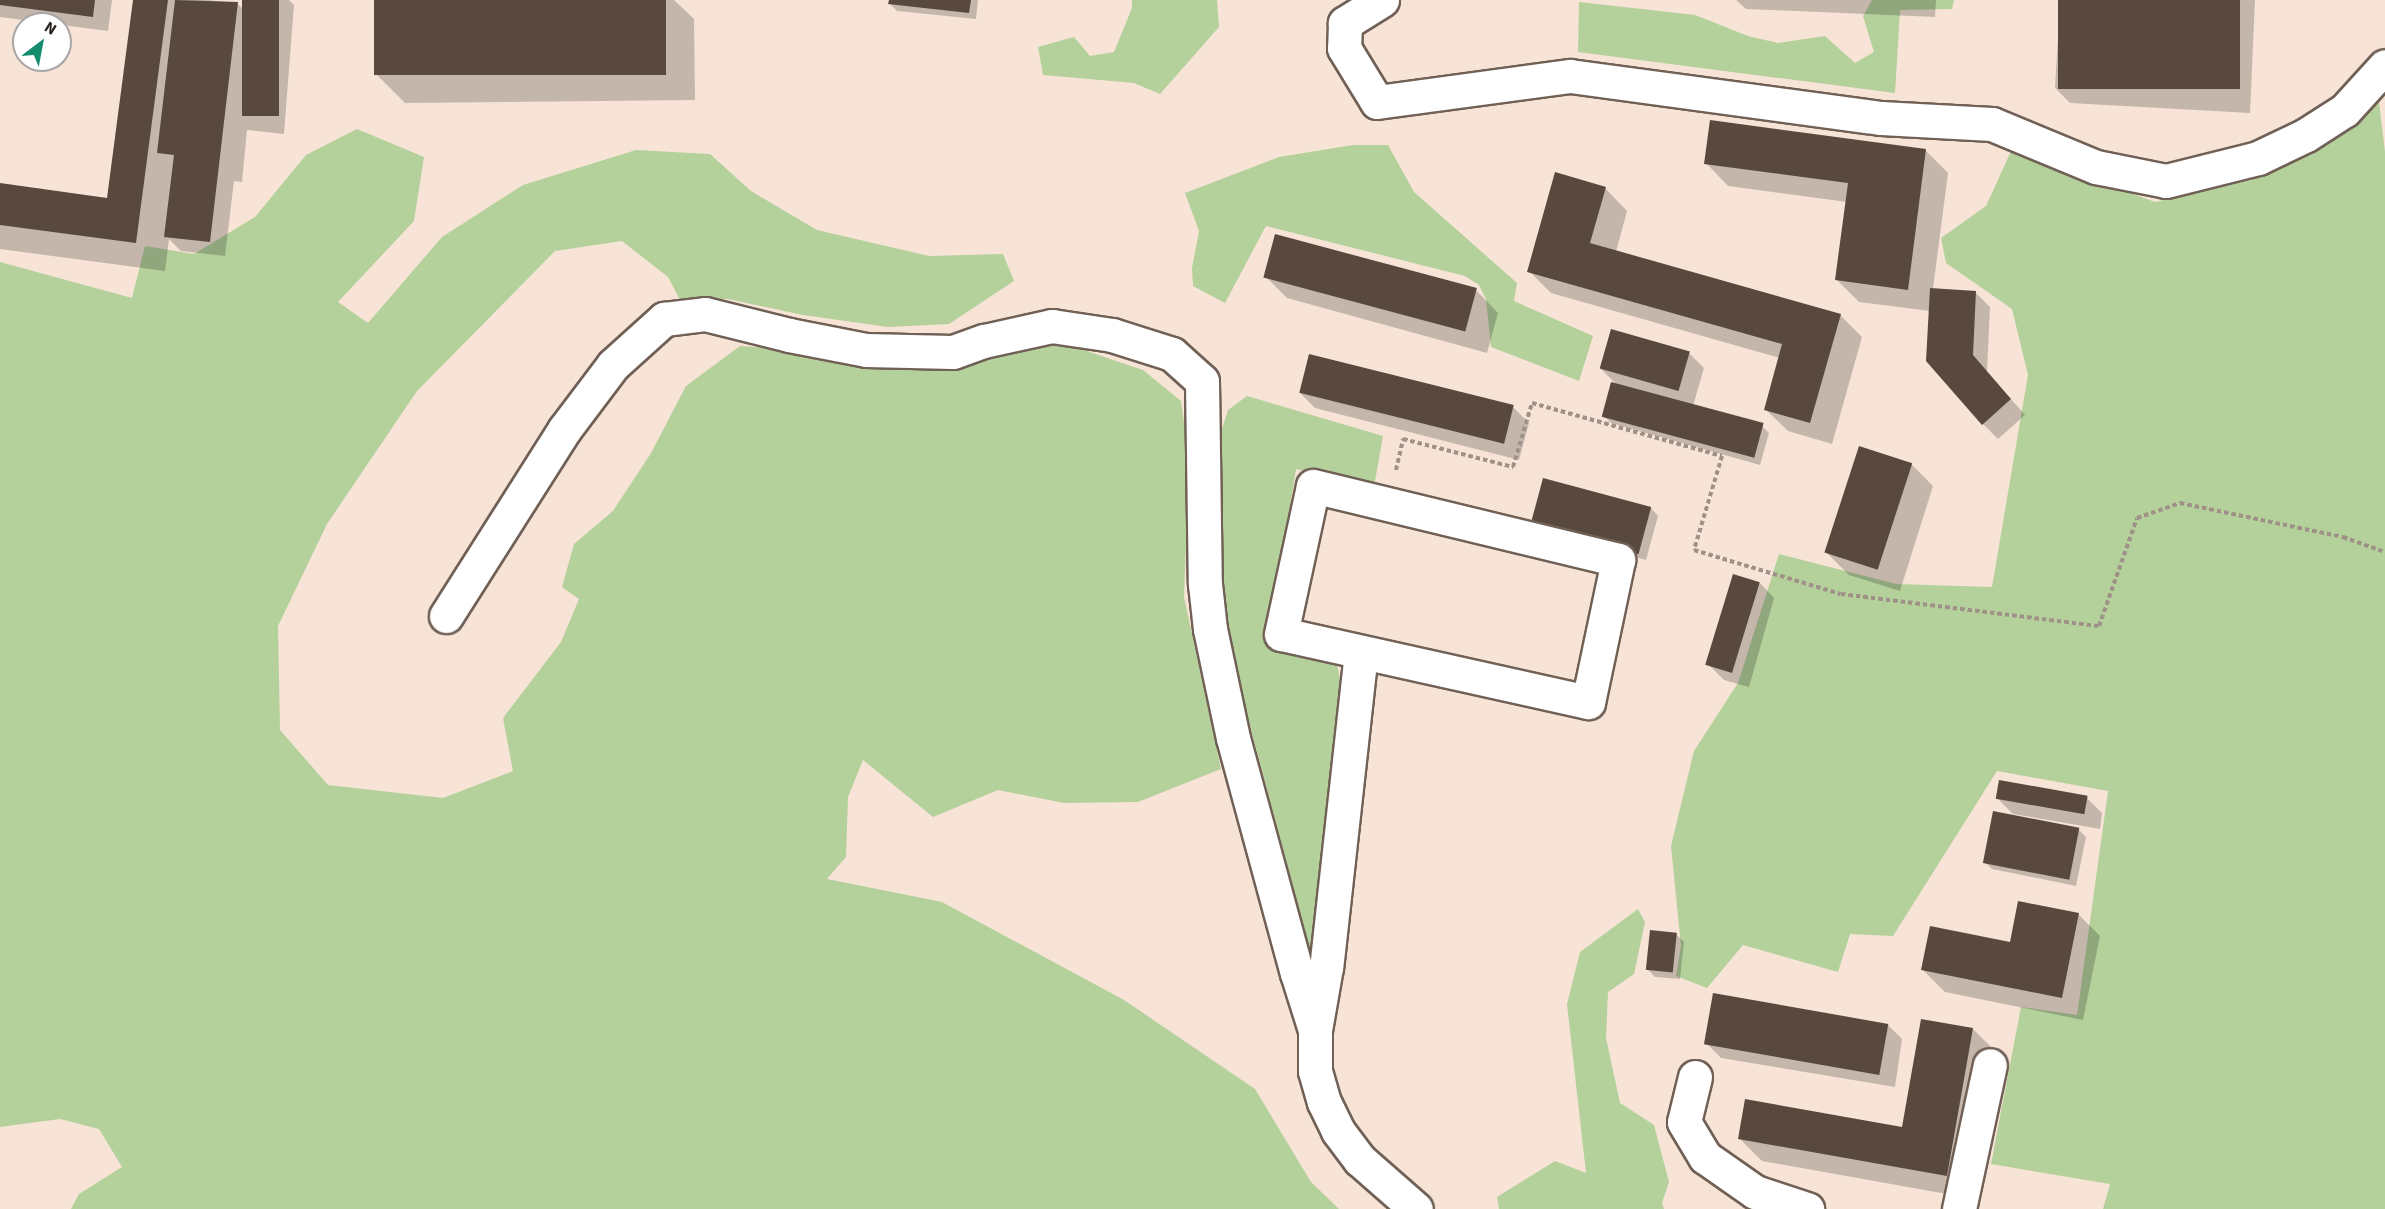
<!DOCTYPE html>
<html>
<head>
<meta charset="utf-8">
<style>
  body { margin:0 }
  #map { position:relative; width:2385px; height:1209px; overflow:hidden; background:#f7e4d7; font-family:"Source Sans 3",sans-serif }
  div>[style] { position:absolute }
  .green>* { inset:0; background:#b4d09b }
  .shadow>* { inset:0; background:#0003 }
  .building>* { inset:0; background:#58483e; transform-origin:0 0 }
  .path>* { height:4px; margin-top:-2px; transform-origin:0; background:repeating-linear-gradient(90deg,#9f9188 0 4.5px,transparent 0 7.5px) }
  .roads { filter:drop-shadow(2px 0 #706055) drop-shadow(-2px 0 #706055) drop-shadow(0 2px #706055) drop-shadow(0 -2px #706055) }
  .minor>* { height:33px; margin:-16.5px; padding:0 16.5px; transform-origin:16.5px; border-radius:16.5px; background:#fff }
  span { translate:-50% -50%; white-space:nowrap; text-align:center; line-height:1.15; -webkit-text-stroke:6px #fff; paint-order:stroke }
  .north { position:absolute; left:12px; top:12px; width:60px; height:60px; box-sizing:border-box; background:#fff; border:2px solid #a9a6a5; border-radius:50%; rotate:32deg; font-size:16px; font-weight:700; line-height:24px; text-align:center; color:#28211d }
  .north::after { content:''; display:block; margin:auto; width:21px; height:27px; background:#148c6e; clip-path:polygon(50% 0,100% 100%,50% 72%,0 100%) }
</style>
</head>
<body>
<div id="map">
  <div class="green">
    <i style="clip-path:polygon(1132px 0,1217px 0,1219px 27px,1160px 94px,1134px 83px,1043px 75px,1038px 47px,1074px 37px,1090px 56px,1114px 52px,1132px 8px)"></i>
    <i style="clip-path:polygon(1872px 0,1954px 0,1952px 9px,1900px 10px,1895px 93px,1578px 52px,1579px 2px,1695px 15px,1748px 36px,1778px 43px,1825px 36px,1855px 63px,1874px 52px,1863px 16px)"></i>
    <i style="clip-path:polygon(2379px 102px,2385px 152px,2385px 1209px,2103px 1209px,2110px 1184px,1991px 1164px,2021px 1007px,2077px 1015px,2108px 791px,1997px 771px,1893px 936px,1850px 934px,1838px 972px,1743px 945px,1707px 988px,1676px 976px,1681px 946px,1671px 846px,1694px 751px,1738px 683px,1779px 554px,1896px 584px,1992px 587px,2028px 375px,2012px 309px,1946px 263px,1941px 238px,1986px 206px,2012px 149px,2155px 202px,2252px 180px)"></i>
    <i style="clip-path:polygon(357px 129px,424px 157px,414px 221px,338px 302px,368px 323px,442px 237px,523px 185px,636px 150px,710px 154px,751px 191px,817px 230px,929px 256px,1003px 254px,1014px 281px,949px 324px,888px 327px,803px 315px,728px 299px,680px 300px,668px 277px,622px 241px,555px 251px,417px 391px,327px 524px,278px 626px,280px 730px,328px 785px,443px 798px,513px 771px,503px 718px,561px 642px,579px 599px,562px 587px,574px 544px,613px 511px,651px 453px,686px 386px,740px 346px,952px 361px,1060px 342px,1143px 370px,1181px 401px,1189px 459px,1184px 597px,1221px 769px,1138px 802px,1064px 803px,998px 790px,933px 817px,863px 760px,848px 797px,846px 857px,827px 879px,942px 902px,1124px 1000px,1255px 1089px,1311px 1182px,1339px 1209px,71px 1209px,79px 1194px,122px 1167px,99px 1129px,60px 1119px,0 1127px,0 262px,132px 298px,145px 246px,194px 254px,255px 217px,306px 155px)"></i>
    <i style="clip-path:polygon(1353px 145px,1388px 145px,1414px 192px,1517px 283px,1514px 301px,1593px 336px,1579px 381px,1491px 347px,1486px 299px,1479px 285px,1465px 276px,1266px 226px,1225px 303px,1193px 286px,1192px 268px,1199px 231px,1185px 193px,1279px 157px)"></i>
    <i style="clip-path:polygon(1247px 396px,1383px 436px,1374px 487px,1296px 469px,1269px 639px,1336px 660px,1341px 683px,1312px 958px,1224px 628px,1220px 435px,1228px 410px)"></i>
    <i style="clip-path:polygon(1638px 909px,1645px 922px,1634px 974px,1608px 992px,1606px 1038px,1620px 1103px,1654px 1125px,1669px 1182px,1662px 1203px,1664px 1209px,1499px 1209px,1497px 1197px,1555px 1161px,1586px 1173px,1567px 1004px,1580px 952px)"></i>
  </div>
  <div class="shadow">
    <i style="clip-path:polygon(0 0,112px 0,108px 31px,0 17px)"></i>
    <i style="clip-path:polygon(135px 0,208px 0,237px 3px,243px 9px,244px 0,289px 0,294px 5px,284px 134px,247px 130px,242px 182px,234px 181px,225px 256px,181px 251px,169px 239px,165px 271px,0 249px,0 185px,109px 199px)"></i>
    <i style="clip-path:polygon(375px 0,674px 0,694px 19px,695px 100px,405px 103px,376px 74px)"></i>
    <i style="clip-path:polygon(890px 0,978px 0,976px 19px,897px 11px,890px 4px)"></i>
    <i style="clip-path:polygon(1736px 0,1936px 0,1935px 17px,1746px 9px)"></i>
    <i style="clip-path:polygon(2060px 0,2255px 0,2250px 113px,2070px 103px,2055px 88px)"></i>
    <i style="clip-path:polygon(1926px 151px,1948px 173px,1933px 289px,1975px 292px,1990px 307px,1987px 372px,2025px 415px,1998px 439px,1983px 424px,1930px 311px,1859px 302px,1837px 280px,1847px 202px,1728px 186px,1706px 163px)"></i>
    <i style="clip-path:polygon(1605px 188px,1627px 211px,1616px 252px,1840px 315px,1862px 337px,1832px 444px,1788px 431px,1765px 409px,1780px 358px,1551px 293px,1529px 271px)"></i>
    <i style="clip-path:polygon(1265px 276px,1476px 290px,1498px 313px,1487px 353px,1287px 298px)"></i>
    <i style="clip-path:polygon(1689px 353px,1704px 368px,1693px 406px,1762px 426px,1769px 433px,1760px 465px,1611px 423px,1604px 416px,1617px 385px,1601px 369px)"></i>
    <i style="clip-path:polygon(1300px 393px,1514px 408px,1529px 423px,1519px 460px,1315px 408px)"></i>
    <i style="clip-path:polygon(1911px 464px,1933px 486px,1900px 591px,1849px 575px,1827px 553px)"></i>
    <i style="clip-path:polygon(1544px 480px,1651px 508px,1658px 516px,1646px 560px,1540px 532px)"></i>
    <i style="clip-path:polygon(1760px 583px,1774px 598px,1749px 687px,1724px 680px,1709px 665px)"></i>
    <i style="clip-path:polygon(2087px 798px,2102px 813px,2100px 829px,2013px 814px,1998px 799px)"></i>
    <i style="clip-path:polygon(2078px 829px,2086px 837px,2076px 886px,1992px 869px,1985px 862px)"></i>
    <i style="clip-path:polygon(2078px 914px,2100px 936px,2083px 1020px,1945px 992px,1923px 970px,2011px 944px)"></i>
    <i style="clip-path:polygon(1676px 934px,1684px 942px,1680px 979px,1655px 977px,1648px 970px)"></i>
    <i style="clip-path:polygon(1887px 1024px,1902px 1039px,1895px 1087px,1721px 1058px,1706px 1043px)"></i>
    <i style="clip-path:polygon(1973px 1029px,1995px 1051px,1969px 1198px,1762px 1161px,1740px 1139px,1903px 1129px)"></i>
  </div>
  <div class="building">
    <i style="clip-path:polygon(0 0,95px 0,93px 17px,0 5px)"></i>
    <i style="clip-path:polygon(133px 0,168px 0,136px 243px,0 225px,0 183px,107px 198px)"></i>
    <i style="clip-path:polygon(175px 0,238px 2px,210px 242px,164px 237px,174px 155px,157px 153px)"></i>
    <i style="left:242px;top:0;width:37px;height:116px"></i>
    <i style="left:374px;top:0;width:292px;height:75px"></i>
    <i style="clip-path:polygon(889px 0,971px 0,969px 13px,888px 4px)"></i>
    <i style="left:2058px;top:0;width:182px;height:89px"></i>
    <i style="clip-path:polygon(1710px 120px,1926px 149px,1908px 290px,1835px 280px,1848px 183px,1704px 164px)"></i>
    <i style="clip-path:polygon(1555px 172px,1606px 187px,1590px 243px,1841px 314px,1810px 423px,1764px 410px,1782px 344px,1527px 272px)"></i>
    <i style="left:1275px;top:234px;width:209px;height:45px;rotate:15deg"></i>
    <i style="clip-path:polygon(1930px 288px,1976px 291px,1973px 355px,2011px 399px,1982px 425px,1926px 361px)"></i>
    <i style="left:1611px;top:329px;width:82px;height:41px;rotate:16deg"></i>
    <i style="left:1309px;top:354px;width:211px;height:40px;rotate:14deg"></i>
    <i style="left:1611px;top:382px;width:158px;height:36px;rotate:15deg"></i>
    <i style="left:1859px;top:446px;width:56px;height:112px;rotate:18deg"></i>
    <i style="left:1543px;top:478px;width:112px;height:49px;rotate:15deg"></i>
    <i style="left:1733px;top:574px;width:28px;height:95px;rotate:17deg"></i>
    <i style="left:1999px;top:780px;width:90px;height:19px;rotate:10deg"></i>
    <i style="left:1993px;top:811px;width:88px;height:53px;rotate:11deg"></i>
    <i style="clip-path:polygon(2018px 901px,2079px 913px,2062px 998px,1921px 970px,1930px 926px,2010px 942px)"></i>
    <i style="left:1650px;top:930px;width:27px;height:40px;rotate:6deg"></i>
    <i style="left:1713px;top:993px;width:178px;height:52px;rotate:10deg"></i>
    <i style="clip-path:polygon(1921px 1019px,1973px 1028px,1947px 1176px,1738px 1139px,1745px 1099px,1902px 1127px)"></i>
  </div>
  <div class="path">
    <i style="left:1396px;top:470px;width:32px;rotate:-77deg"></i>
    <i style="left:1403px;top:439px;width:114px;rotate:14.3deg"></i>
    <i style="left:1513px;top:467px;width:67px;rotate:-73.5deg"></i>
    <i style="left:1532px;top:403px;width:197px;rotate:15.6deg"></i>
    <i style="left:1722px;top:456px;width:98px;rotate:106.6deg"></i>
    <i style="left:1694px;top:550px;width:153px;rotate:16.7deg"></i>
    <i style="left:1841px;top:594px;width:260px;rotate:7.1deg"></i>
    <i style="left:2099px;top:626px;width:114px;rotate:-70.6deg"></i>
    <i style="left:2137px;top:518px;width:46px;rotate:-19.2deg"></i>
    <i style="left:2180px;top:503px;width:167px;rotate:11.8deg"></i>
    <i style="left:2343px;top:537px;width:45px;rotate:19.7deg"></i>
  </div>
  <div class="roads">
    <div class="minor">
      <i style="left:1382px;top:0;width:44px;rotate:148.1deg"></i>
      <i style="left:1345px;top:23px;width:25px;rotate:92deg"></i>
      <i style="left:1344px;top:48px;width:63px;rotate:58.6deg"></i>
      <i style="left:1377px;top:102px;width:195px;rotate:-7.7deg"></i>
      <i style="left:1570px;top:76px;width:314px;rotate:7.7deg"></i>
      <i style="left:1881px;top:118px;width:111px;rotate:3.1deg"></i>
      <i style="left:1992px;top:124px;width:113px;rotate:22.5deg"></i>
      <i style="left:2096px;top:167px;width:71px;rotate:11.3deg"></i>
      <i style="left:2166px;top:181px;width:95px;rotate:-14deg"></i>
      <i style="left:2258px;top:158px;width:53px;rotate:-25.6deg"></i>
      <i style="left:2306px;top:135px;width:46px;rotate:-32.7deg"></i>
      <i style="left:2345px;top:110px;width:59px;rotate:-47.7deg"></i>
      <i style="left:1313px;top:486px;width:314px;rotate:13.6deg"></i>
      <i style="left:1618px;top:560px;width:145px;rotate:101.9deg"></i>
      <i style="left:1588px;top:702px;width:314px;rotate:-167.5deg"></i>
      <i style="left:1281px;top:634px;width:151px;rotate:-77.8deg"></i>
      <i style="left:446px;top:616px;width:220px;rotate:-57.6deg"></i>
      <i style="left:564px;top:430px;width:81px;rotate:-53deg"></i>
      <i style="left:613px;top:365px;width:69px;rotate:-42deg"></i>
      <i style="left:664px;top:319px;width:41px;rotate:-7deg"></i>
      <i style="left:705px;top:314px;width:87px;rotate:14deg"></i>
      <i style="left:789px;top:335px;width:78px;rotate:11deg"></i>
      <i style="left:866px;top:350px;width:87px;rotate:1.3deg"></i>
      <i style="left:953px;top:352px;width:33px;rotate:-20deg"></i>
      <i style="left:984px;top:341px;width:70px;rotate:-12.4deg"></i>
      <i style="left:1052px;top:326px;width:61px;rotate:8.5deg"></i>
      <i style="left:1112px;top:335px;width:63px;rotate:17.6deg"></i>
      <i style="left:1172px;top:354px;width:40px;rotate:42deg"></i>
      <i style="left:1202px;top:381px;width:203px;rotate:89.2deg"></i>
      <i style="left:1205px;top:584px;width:45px;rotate:83.7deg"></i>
      <i style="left:1210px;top:629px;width:111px;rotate:78.1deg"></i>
      <i style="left:1233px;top:738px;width:244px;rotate:74.8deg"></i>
      <i style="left:1297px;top:973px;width:60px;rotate:72.5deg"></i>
      <i style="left:1361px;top:652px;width:317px;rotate:96.3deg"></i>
      <i style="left:1326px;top:967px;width:64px;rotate:99.9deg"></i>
      <i style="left:1315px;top:1030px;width:41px;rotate:90deg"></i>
      <i style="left:1315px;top:1071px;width:32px;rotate:74deg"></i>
      <i style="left:1324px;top:1102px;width:32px;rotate:64deg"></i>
      <i style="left:1338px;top:1131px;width:36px;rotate:53deg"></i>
      <i style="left:1360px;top:1160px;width:74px;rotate:41.2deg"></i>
      <i style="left:1695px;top:1077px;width:46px;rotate:103.7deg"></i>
      <i style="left:1684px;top:1122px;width:41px;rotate:59deg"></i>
      <i style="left:1705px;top:1157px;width:61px;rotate:35deg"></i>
      <i style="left:1755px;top:1192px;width:55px;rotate:18.1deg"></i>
      <i style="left:1959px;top:1209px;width:147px;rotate:-77.9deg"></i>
    </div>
  </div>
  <div class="north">N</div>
</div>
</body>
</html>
